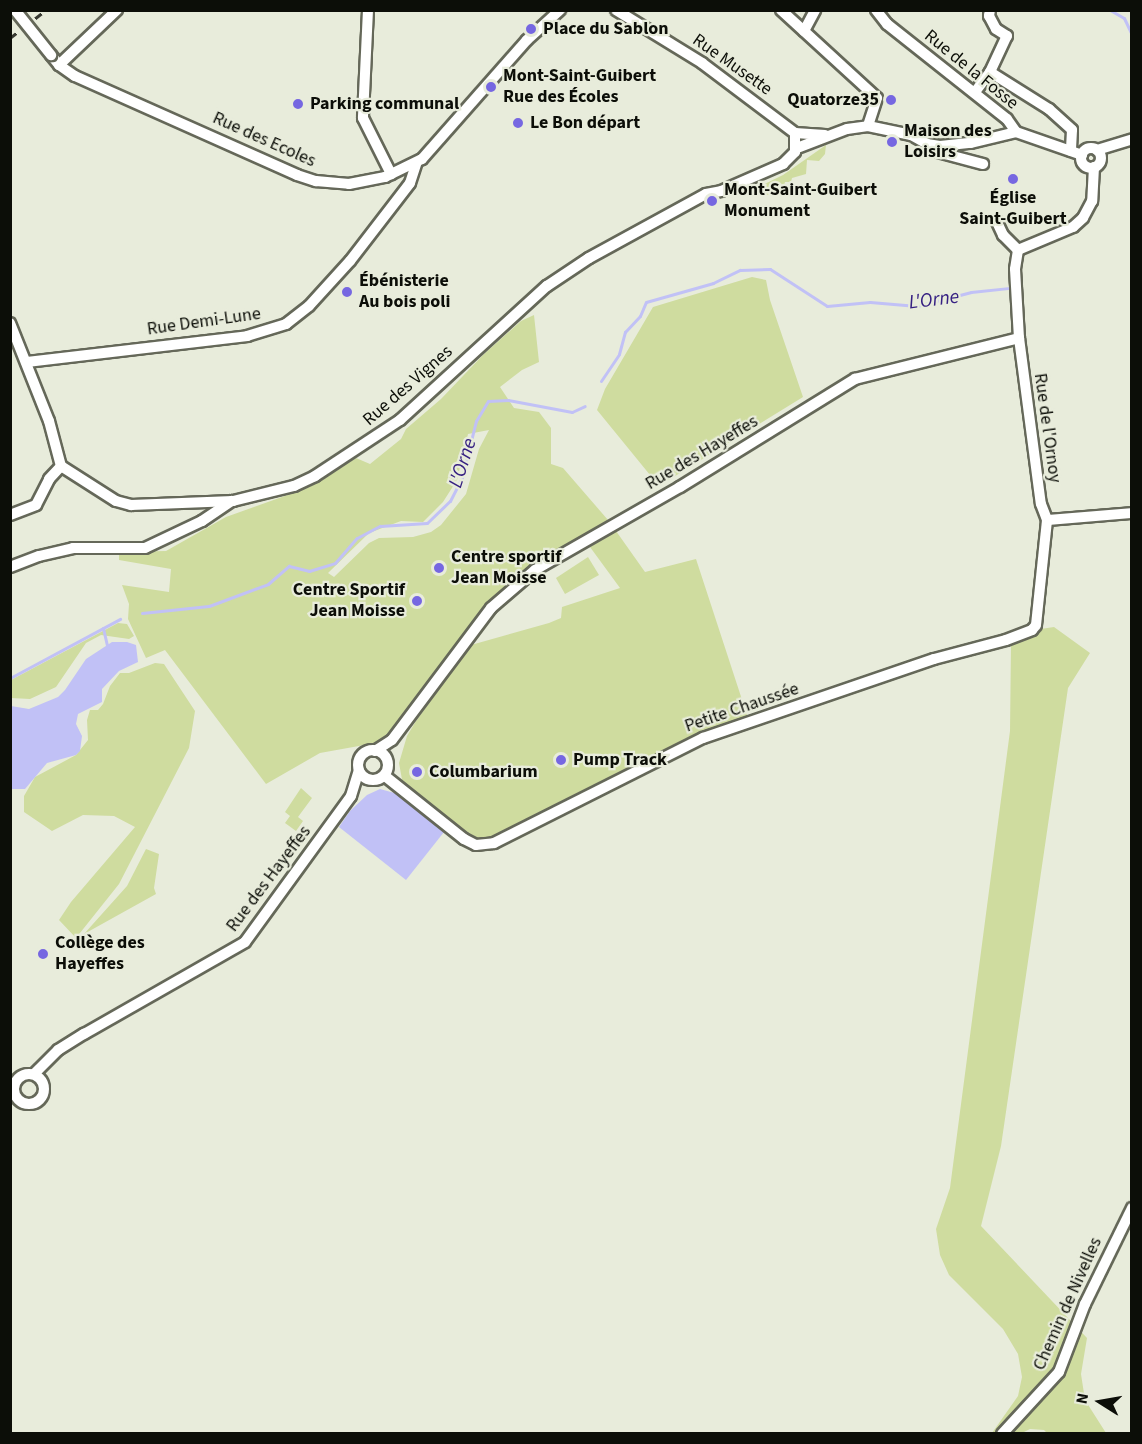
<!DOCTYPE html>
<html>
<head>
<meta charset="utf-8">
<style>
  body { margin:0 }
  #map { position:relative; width:1142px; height:1444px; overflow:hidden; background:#e8ecdb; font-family:"Source Sans 3",sans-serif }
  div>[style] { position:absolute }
  .green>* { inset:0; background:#cfdc9f }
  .water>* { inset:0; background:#c1c1f6 }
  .stream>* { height:3px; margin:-1.5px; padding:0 1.5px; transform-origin:1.5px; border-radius:1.5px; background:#c1c1f6 }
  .roads { filter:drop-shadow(2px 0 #656859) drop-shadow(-2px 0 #656859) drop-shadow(0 2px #656859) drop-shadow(0 -2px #656859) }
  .minor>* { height:10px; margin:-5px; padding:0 5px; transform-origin:5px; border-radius:5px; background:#fff }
  .minor>.ring { margin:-5px; padding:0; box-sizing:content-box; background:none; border:10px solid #fff; border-radius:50% }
  .rail>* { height:3px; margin-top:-1.5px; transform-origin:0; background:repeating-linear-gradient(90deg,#363830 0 8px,transparent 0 16px) }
  .bridges { filter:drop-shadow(2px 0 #656859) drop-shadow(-2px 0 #656859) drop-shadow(0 2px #656859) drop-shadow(0 -2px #656859) }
  .minor-bridge>* { height:10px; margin:-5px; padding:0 5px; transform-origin:5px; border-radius:5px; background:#fff }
  .dots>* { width:16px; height:16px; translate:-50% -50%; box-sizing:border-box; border:3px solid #e8ecdb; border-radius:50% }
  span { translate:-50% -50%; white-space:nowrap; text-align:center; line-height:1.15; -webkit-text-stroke:4.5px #e8ecdb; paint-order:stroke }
  .poi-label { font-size:18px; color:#0c0e08; font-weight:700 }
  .left { translate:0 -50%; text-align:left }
  .right { translate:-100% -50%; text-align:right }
  .street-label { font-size:18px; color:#0c0e08 }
  .water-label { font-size:20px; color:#362082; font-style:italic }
  .frame { position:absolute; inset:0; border:12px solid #0c0e08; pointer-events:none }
  .north { position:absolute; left:1070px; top:1372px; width:60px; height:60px; -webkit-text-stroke:4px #e8ecdb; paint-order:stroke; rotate:281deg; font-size:16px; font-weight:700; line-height:24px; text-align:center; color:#0c0e08 }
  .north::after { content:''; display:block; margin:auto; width:21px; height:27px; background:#0c0e08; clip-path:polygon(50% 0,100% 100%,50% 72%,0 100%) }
</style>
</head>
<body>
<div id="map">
  <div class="green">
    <i style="clip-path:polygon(826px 145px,825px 154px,819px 161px,807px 160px,806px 174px,792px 178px,791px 182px,785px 182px,784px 186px,778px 186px,777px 190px,770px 190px,770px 195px,753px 193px,752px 190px,783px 175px)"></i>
    <i style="clip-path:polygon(752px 277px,766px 280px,770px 300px,803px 397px,659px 486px,597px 410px,605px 389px,653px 307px)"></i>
    <i style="clip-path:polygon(evenodd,534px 315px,539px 362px,522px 370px,500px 387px,514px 408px,539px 412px,551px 428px,551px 464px,563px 468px,608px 520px,533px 565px,481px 612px,381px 742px,320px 753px,266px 784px,165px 650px,146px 658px,128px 619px,129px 604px,122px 585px,169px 592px,171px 569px,119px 560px,119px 552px,166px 551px,226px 517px,307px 488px,356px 458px,370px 464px,401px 439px,406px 429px,441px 399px,483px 355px,521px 321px,534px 315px,489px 430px,479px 449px,466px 494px,441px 525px,431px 532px,413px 537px,379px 538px,369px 543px,334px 577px,328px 573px,369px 533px,401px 521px,423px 522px,443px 502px,457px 480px,468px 434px,489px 430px)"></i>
    <i style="clip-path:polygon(616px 531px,645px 572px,696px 559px,748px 718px,490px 840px,471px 839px,403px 785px,399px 763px,407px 736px,416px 721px,471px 645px,549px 623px,561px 618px,562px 607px,620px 588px,590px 547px)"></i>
    <i style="clip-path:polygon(588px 557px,599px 575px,565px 594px,556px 578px)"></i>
    <i style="clip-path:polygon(118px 623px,127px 624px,134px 636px,129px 639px,101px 635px,86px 643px,56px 687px,30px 699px,11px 698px,11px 680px)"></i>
    <i style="clip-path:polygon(1054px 627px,1090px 653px,1068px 688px,1001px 1146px,981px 1226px,1087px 1338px,1081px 1374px,1085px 1400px,1106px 1433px,1047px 1433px,1044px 1430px,1030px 1429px,1022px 1433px,992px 1433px,1018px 1396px,1022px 1377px,1018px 1354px,1003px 1329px,949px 1275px,940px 1255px,936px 1229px,950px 1188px,1010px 731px,1011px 644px,1034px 630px)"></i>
    <i style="clip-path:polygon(155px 663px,164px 664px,195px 711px,189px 748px,119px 884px,76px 938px,59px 920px,71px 902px,135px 827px,114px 816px,83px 815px,52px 831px,24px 812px,24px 796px,35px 777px,76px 755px,88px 740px,87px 720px,90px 710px,98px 710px,103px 704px,110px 686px,120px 673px,129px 673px)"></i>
    <i style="clip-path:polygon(301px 788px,312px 798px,298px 817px,303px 821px,296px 831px,285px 823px,290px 816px,285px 812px)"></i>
    <i style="clip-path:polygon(146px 849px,159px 854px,154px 888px,156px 894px,84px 934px,127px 886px)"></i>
  </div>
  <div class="water">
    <i style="clip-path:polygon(112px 642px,127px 642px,136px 645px,138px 662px,119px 671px,102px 689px,102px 702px,78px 714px,76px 724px,82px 736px,80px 751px,76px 755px,47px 763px,25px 789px,11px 789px,11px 706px,29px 709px,58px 697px,65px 690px,86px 659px)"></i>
    <i style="clip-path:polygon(380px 789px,398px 794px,444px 832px,406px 880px,339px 827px,350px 811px,367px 795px)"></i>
  </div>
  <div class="stream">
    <i style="left:1110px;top:10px;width:16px;rotate:30deg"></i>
    <i style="left:1124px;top:18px;width:19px;rotate:65deg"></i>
    <i style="left:601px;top:381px;width:32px;rotate:-56deg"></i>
    <i style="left:619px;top:354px;width:23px;rotate:-75deg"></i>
    <i style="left:625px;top:332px;width:22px;rotate:-47deg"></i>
    <i style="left:640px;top:316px;width:15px;rotate:-67deg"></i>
    <i style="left:646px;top:302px;width:70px;rotate:-15.8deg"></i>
    <i style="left:713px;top:283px;width:30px;rotate:-26deg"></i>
    <i style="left:740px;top:270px;width:30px;rotate:-2deg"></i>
    <i style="left:770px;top:269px;width:68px;rotate:33deg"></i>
    <i style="left:827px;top:306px;width:43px;rotate:-5.3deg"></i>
    <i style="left:870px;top:302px;width:47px;rotate:4.9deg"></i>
    <i style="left:917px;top:306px;width:56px;rotate:-14.5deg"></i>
    <i style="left:971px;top:292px;width:37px;rotate:-6deg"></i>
    <i style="left:142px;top:613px;width:67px;rotate:-6deg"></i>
    <i style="left:209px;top:606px;width:63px;rotate:-20.4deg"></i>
    <i style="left:268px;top:584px;width:28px;rotate:-41deg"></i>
    <i style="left:289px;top:566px;width:21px;rotate:14deg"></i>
    <i style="left:309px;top:571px;width:27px;rotate:-17deg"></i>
    <i style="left:335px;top:563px;width:33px;rotate:-49deg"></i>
    <i style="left:357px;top:538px;width:26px;rotate:-28deg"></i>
    <i style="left:380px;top:526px;width:47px;rotate:-3.7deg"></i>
    <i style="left:427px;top:523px;width:32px;rotate:-44deg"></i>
    <i style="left:450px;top:501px;width:27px;rotate:-63deg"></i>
    <i style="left:462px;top:477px;width:58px;rotate:-76deg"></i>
    <i style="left:476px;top:421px;width:23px;rotate:-59deg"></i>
    <i style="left:488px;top:401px;width:20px;rotate:-3deg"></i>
    <i style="left:508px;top:400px;width:65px;rotate:10.6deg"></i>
    <i style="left:572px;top:412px;width:14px;rotate:-25deg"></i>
    <i style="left:103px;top:628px;width:17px;rotate:77deg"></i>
    <i style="left:10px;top:678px;width:125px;rotate:-28.2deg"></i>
  </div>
  <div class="roads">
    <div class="minor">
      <i style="left:368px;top:10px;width:108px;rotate:92.7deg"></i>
      <i style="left:363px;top:118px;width:63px;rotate:63.4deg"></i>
      <i style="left:616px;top:10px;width:101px;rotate:31.6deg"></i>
      <i style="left:702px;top:63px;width:116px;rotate:37deg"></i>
      <i style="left:781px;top:10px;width:130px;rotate:42.5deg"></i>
      <i style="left:877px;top:98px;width:29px;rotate:108deg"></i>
      <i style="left:876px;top:10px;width:18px;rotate:52deg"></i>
      <i style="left:887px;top:24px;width:153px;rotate:38.4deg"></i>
      <i style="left:1007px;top:119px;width:16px;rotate:55deg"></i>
      <i style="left:804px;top:31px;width:24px;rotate:-62deg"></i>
      <i style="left:51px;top:55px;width:13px;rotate:51deg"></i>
      <i style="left:59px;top:65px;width:19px;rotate:35deg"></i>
      <i style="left:75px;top:76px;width:243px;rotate:24deg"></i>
      <i style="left:297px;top:175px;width:20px;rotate:18deg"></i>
      <i style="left:316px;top:181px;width:33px;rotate:5deg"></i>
      <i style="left:349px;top:184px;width:37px;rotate:-11deg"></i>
      <i style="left:385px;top:177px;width:41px;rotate:-25.9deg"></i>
      <i style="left:422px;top:159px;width:159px;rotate:-48.6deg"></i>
      <i style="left:527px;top:40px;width:45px;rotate:-42.3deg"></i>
      <i style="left:59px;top:65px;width:80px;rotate:-43.5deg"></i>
      <i style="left:990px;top:72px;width:70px;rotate:32.1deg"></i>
      <i style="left:1049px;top:109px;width:31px;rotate:42deg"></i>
      <i style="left:1072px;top:130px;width:21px;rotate:93deg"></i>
      <i style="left:975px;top:92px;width:25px;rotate:-53deg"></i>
      <i style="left:990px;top:72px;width:40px;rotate:-65deg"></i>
      <i style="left:1007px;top:36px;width:13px;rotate:-148deg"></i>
      <i style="left:996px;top:29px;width:15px;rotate:-118deg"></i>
      <i style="left:989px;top:16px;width:6px;rotate:-81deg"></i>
      <i style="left:795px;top:133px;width:30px;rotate:4deg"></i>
      <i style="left:797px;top:148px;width:53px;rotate:-20.8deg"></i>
      <i style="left:847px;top:129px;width:21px;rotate:-8deg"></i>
      <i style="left:868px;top:126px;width:44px;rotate:11.8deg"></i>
      <i style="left:911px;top:135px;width:18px;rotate:29deg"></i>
      <i style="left:927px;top:144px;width:13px;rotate:9deg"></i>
      <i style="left:940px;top:146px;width:31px;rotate:-6deg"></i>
      <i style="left:971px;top:143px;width:46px;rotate:-13.7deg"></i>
      <i style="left:1016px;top:132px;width:70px;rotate:19.2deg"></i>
      <i class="ring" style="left:1081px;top:148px;width:10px;height:10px"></i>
      <i style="left:930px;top:150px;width:55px;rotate:14.8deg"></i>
      <i style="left:1097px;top:150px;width:37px;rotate:-17deg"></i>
      <i style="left:1094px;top:167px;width:34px;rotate:93deg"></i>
      <i style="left:1092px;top:201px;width:19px;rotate:118deg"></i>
      <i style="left:1083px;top:218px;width:13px;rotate:138deg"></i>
      <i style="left:1073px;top:227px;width:60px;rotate:157.3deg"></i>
      <i style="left:1018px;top:250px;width:19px;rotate:99deg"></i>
      <i style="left:1015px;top:269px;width:69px;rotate:86.7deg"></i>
      <i style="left:1019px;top:338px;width:167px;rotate:82.5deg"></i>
      <i style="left:1041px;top:504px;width:17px;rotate:69deg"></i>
      <i style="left:1047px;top:520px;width:85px;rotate:-4.7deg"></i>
      <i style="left:996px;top:220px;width:17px;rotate:65deg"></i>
      <i style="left:1003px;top:235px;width:21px;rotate:45deg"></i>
      <i style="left:10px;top:323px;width:105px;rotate:68.3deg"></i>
      <i style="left:49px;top:421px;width:47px;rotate:75.1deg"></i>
      <i style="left:27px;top:362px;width:222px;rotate:-6.7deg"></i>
      <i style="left:247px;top:336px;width:41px;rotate:-17.1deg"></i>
      <i style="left:286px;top:324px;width:29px;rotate:-38deg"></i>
      <i style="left:309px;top:306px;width:61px;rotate:-47.7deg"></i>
      <i style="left:350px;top:261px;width:98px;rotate:-52.4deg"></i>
      <i style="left:410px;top:183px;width:20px;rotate:-72deg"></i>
      <i style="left:10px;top:515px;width:28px;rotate:-21deg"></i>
      <i style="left:36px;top:505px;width:29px;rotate:-63deg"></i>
      <i style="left:49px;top:479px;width:18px;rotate:-47deg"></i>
      <i style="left:61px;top:466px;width:65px;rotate:32.5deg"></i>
      <i style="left:116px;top:501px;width:16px;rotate:15deg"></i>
      <i style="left:131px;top:505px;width:102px;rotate:-2.2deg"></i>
      <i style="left:233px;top:501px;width:63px;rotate:-13.8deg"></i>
      <i style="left:294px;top:486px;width:23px;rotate:-25deg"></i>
      <i style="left:315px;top:476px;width:102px;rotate:-33.4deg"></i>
      <i style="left:400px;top:420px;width:199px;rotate:-42.4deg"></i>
      <i style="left:547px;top:286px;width:50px;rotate:-33.7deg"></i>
      <i style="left:589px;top:258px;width:133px;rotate:-28.7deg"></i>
      <i style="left:706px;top:194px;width:15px;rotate:-11deg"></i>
      <i style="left:721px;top:191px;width:68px;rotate:-23.5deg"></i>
      <i style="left:783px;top:164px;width:17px;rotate:-45deg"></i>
      <i style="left:795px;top:152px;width:19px;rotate:-90deg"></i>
      <i style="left:10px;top:567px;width:31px;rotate:-21deg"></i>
      <i style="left:39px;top:556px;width:35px;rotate:-13deg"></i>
      <i style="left:73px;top:548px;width:72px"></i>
      <i style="left:145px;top:548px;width:63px;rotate:-25.3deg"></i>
      <i style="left:202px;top:521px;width:36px;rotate:-34deg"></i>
      <i class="ring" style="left:358px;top:750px;width:20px;height:20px"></i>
      <i style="left:375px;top:751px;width:20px;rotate:-33deg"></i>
      <i style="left:392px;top:740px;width:165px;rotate:-53.1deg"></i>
      <i style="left:491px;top:608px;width:58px;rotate:-40.8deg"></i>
      <i style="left:535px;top:570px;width:167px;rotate:-29.8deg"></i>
      <i style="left:680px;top:487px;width:206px;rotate:-31.7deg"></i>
      <i style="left:855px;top:379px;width:169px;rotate:-14deg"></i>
      <i style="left:385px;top:776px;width:101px;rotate:38.6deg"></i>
      <i style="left:464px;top:839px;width:13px;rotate:27deg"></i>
      <i style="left:476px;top:845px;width:18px;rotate:-6deg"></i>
      <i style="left:494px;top:843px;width:234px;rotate:-26.7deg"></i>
      <i style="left:703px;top:738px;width:244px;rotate:-18.9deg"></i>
      <i style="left:934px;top:659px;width:74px;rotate:-14.8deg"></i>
      <i style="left:1006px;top:640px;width:28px;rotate:-21deg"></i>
      <i style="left:1032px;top:630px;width:6px;rotate:-51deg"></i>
      <i style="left:1036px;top:625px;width:106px;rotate:-84deg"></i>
      <i class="ring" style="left:14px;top:1074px;width:20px;height:20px"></i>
      <i style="left:34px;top:1074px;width:34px;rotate:-45deg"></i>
      <i style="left:58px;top:1050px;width:31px;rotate:-32deg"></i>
      <i style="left:84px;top:1034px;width:185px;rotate:-29.7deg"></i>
      <i style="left:245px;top:942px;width:180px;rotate:-54deg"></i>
      <i style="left:351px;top:796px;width:27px;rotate:-73deg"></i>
      <i style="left:1002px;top:1434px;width:84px;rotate:-47.4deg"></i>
      <i style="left:1059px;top:1372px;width:73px;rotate:-69.1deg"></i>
      <i style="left:1085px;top:1304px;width:107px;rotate:-63.9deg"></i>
    </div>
  </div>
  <div class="rail">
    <i style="left:10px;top:38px;width:46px;rotate:-37.9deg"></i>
  </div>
  <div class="bridges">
    <div class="minor-bridge">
      <i style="left:15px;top:10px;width:58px;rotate:51.3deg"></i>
    </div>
  </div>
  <div class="dots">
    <i style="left:531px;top:29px;background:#7667e1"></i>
    <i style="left:491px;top:87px;background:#7667e1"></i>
    <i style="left:891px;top:100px;background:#7667e1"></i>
    <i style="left:298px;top:104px;background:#7667e1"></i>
    <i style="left:518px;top:123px;background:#7667e1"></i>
    <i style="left:892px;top:142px;background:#7667e1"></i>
    <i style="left:1013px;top:179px;background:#7667e1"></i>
    <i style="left:712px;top:201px;background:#7667e1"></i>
    <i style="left:347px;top:292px;background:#7667e1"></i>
    <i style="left:439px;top:568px;background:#7667e1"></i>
    <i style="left:417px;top:601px;background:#7667e1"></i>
    <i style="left:561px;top:760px;background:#7667e1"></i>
    <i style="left:417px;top:772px;background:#7667e1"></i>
    <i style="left:43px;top:954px;background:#7667e1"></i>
  </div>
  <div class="poi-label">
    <span class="left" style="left:543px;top:29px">Place du Sablon</span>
    <span class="left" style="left:503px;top:87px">Mont-Saint-Guibert<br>Rue des Écoles</span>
    <span class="right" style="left:879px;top:100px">Quatorze35</span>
    <span class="left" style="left:310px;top:104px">Parking communal</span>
    <span class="left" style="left:530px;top:123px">Le Bon départ</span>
    <span class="left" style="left:904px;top:142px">Maison des<br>Loisirs</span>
    <span class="left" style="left:724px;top:201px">Mont-Saint-Guibert<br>Monument</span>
    <span style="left:1013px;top:209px">Église<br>Saint-Guibert</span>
    <span class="left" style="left:359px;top:292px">Ébénisterie<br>Au bois poli</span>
    <span class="left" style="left:451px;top:568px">Centre sportif<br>Jean Moisse</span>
    <span class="right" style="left:405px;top:601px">Centre Sportif<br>Jean Moisse</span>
    <span class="left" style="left:573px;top:760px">Pump Track</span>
    <span class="left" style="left:429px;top:772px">Columbarium</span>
    <span class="left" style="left:55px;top:954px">Collège des<br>Hayeffes</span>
  </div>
  <div class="street-label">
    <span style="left:732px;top:65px;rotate:35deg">Rue Musette</span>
    <span style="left:971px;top:70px;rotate:39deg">Rue de la Fosse</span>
    <span style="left:264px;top:140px;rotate:24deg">Rue des Ecoles</span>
    <span style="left:204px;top:322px;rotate:-8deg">Rue Demi-Lune</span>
    <span style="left:408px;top:386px;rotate:-41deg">Rue des Vignes</span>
    <span style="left:1047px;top:428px;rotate:82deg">Rue de l'Ornoy</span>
    <span style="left:702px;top:453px;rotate:-31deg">Rue des Hayeffes</span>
    <span style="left:742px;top:708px;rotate:-19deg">Petite Chaussée</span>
    <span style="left:269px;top:879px;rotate:-53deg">Rue des Hayeffes</span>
    <span style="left:1068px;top:1304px;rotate:-66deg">Chemin de Nivelles</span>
  </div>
  <div class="water-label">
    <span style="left:934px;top:300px;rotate:-7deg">L'Orne</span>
    <span style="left:463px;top:463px;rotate:-72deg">L'Orne</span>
  </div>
  <div class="frame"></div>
  <div class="north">N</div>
</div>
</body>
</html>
